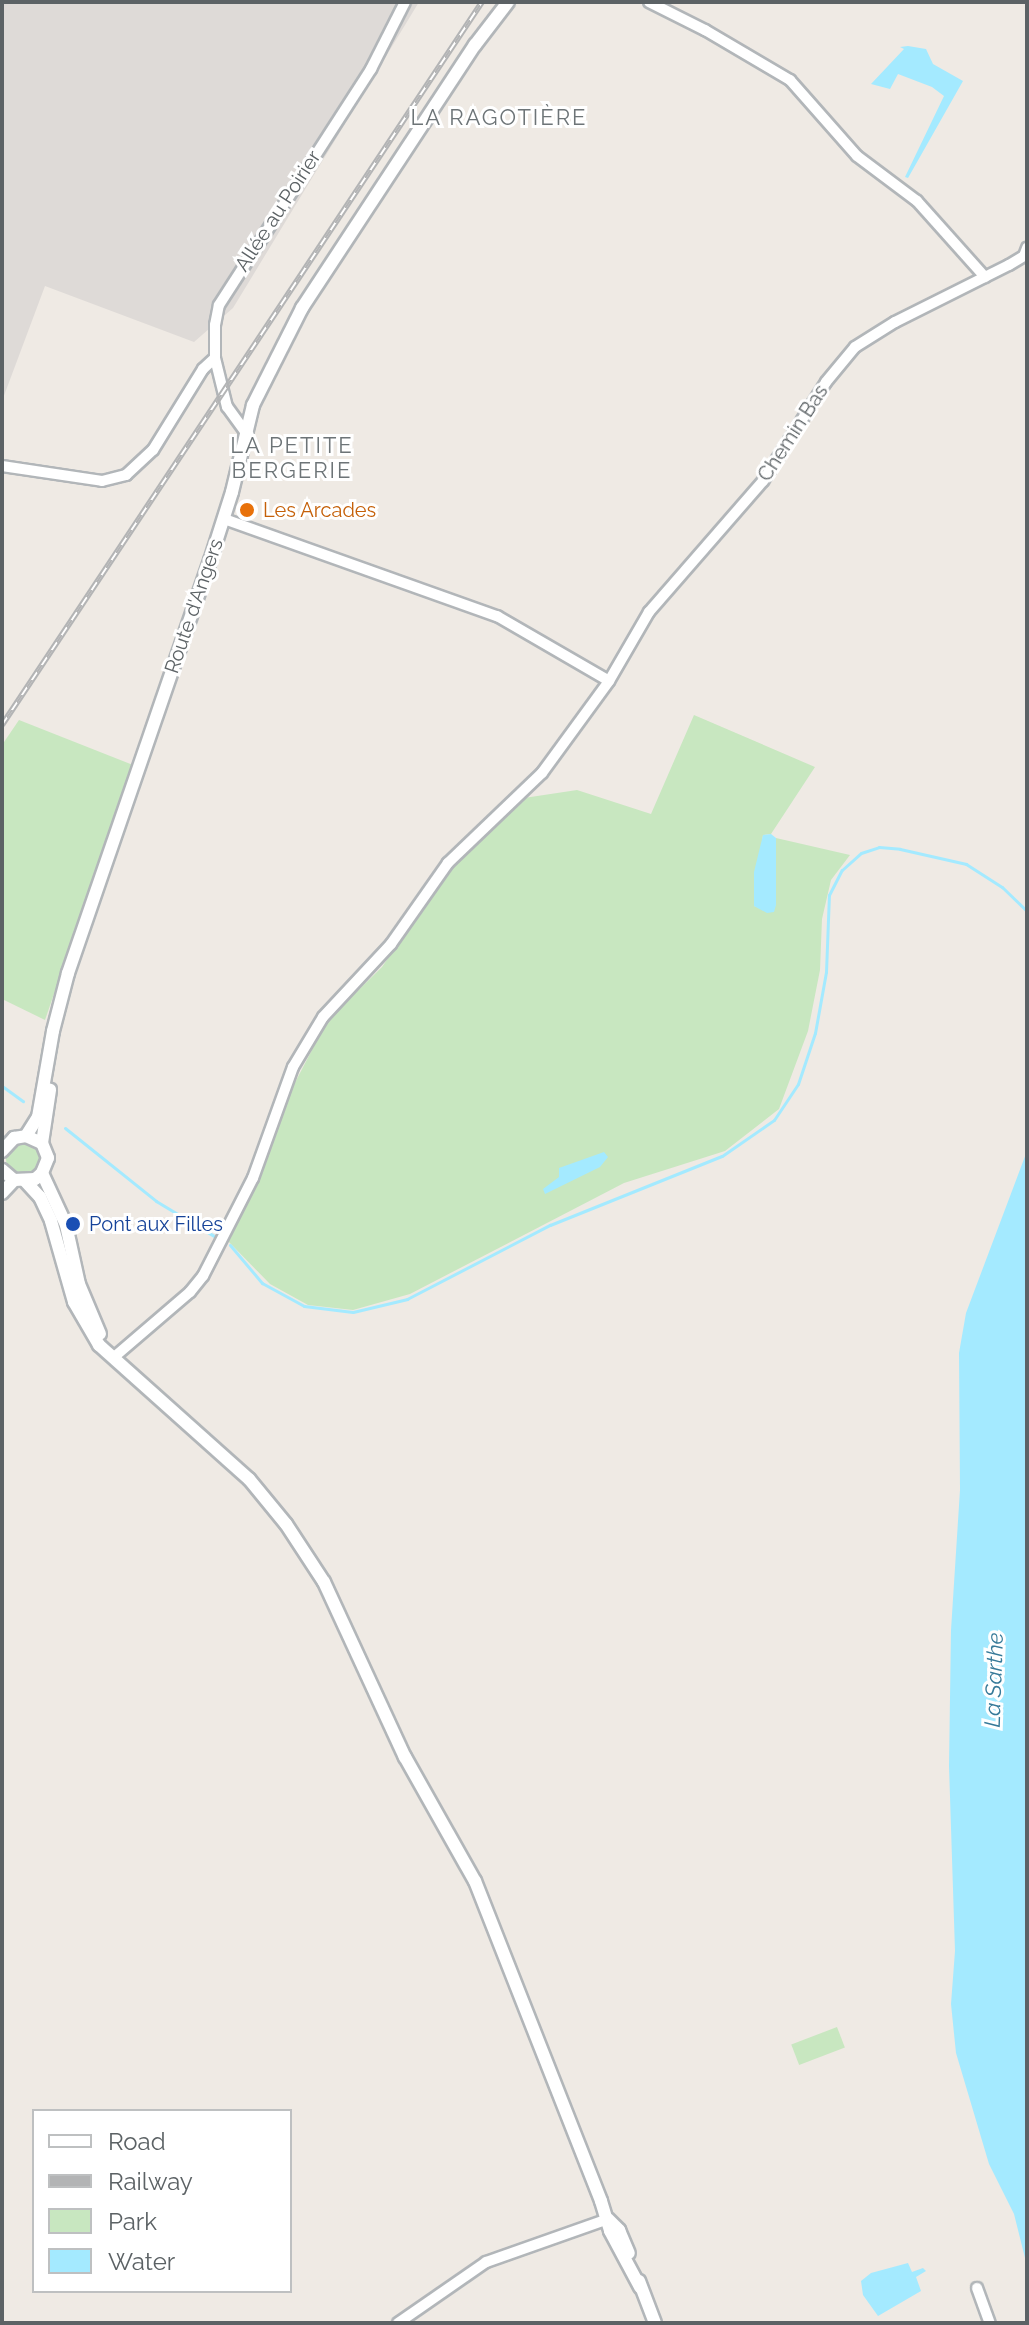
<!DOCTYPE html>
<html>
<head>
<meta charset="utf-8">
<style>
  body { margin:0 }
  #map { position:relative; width:1029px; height:2325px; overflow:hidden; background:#efeae4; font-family:Raleway,sans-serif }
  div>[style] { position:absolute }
  .industrial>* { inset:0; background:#dedad7 }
  .green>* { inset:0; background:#c8e7c0; transform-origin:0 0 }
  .round { border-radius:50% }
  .water>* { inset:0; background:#a4eaff }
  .stream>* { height:3px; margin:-1.5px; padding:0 1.5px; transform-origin:1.5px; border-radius:1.5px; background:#a4eaff }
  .roads { filter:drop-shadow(2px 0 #b2b6b9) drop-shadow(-2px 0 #b2b6b9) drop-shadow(0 2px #b2b6b9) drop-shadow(0 -2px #b2b6b9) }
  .minor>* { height:10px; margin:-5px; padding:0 5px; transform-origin:5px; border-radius:5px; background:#fff }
  .tertiary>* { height:12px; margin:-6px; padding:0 6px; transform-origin:6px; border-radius:6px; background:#fff }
  .rail>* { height:6px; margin-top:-3px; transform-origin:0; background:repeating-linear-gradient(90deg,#fff 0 9px,#b3b4b5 0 18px); box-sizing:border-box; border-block:2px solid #b3b4b5 }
  .dots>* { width:22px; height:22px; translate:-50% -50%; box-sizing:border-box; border:4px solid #fff; border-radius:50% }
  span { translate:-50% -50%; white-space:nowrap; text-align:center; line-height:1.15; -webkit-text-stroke:6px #fff; paint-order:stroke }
  .street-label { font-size:20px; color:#5c6265 }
  .food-label { font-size:20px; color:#c56008 }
  .left { translate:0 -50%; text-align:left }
  .transit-label { font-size:20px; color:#164399 }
  .neighbourhood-label { font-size:22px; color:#6d7477; letter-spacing:2px }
  .water-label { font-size:22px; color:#367a99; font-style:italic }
  .frame { position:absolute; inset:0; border:4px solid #5c6265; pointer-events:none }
  .legend { position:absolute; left:32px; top:2109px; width:260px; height:184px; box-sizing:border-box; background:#fff; border:2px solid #bec0c1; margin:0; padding:10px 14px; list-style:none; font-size:24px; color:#5c6265 }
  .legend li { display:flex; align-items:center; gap:16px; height:40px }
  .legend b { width:40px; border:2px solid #bec0c1 }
</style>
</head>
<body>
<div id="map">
  <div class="industrial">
    <i style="clip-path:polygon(2px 2px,419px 2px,233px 308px,194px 342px,45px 286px,2px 401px)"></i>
  </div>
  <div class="green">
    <i style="clip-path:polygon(694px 715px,815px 767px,771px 834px,763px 835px,754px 906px,774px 912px,776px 838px,850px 855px,831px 880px,822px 919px,820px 970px,808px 1031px,779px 1109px,725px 1151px,624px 1183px,410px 1294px,353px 1310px,308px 1305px,270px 1284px,227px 1240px,261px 1172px,287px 1098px,327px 1021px,382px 967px,450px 866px,524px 798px,577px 790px,651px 814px)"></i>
    <i style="clip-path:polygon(19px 720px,133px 765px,45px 1020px,2px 999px,2px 745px)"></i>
    <i class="round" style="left:6px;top:1142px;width:34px;height:34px"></i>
    <i style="left:837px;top:2027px;width:22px;height:49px;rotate:69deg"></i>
  </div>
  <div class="water">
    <i style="clip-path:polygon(908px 46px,926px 49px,933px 64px,963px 81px,908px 178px,905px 177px,944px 96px,932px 87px,898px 74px,890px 89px,871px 84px,904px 49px,900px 47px)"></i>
    <i style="clip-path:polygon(771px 834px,776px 838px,776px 905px,774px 912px,767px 913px,754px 906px,754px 872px,763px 835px)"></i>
    <i style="clip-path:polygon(1027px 1151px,1027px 2266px,1014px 2214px,989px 2164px,956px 2053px,951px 2004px,955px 1951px,949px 1766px,951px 1630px,960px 1490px,959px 1353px,966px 1313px)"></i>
    <i style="clip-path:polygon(604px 1152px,608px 1157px,600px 1167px,545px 1194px,543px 1189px,559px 1177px,559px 1168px)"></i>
    <i style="clip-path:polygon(908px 2263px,912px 2272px,923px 2268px,926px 2271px,916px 2277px,921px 2291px,878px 2316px,863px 2295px,861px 2281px,871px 2273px)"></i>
  </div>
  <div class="stream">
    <i style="left:2px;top:1086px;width:26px;rotate:36deg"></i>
    <i style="left:65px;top:1128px;width:117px;rotate:38.7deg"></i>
    <i style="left:156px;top:1201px;width:68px;rotate:31.1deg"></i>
    <i style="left:230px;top:1245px;width:50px;rotate:49.9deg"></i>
    <i style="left:262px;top:1283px;width:48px;rotate:28.7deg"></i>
    <i style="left:304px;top:1306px;width:49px;rotate:7deg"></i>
    <i style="left:353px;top:1312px;width:56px;rotate:-13.5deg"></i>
    <i style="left:407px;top:1299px;width:161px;rotate:-27.4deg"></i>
    <i style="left:550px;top:1225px;width:185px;rotate:-21.9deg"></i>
    <i style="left:722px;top:1156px;width:63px;rotate:-34.7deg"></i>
    <i style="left:774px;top:1120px;width:43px;rotate:-56.3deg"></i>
    <i style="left:798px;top:1084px;width:54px;rotate:-71.6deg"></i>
    <i style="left:815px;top:1033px;width:62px;rotate:-79.8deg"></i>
    <i style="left:826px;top:972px;width:77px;rotate:-87.8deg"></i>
    <i style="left:829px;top:895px;width:28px;rotate:-63deg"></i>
    <i style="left:842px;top:870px;width:25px;rotate:-42deg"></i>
    <i style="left:861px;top:853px;width:19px;rotate:-18deg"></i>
    <i style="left:879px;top:847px;width:21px;rotate:5deg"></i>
    <i style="left:900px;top:849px;width:68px;rotate:12.8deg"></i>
    <i style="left:966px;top:864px;width:43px;rotate:32.6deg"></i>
    <i style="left:1002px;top:887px;width:35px;rotate:44deg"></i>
  </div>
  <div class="roads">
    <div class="minor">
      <i style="left:649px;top:2px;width:63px;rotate:26.6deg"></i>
      <i style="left:705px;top:30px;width:99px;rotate:30.5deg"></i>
      <i style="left:790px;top:80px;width:101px;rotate:48.6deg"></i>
      <i style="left:857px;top:156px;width:75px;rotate:36.9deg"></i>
      <i style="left:917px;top:201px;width:102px;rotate:48.2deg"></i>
      <i style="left:244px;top:430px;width:29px;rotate:-126deg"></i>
      <i style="left:227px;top:407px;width:50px;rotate:-103.8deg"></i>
      <i style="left:215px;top:358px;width:33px;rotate:-90deg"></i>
      <i style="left:215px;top:325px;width:20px;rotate:-79deg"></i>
      <i style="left:219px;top:305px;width:281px;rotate:-57.2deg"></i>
      <i style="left:371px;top:69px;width:75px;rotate:-63.1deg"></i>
      <i style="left:2px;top:466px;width:101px;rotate:8.5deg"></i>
      <i style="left:102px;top:481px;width:25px;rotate:-14deg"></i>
      <i style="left:126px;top:475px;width:37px;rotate:-43deg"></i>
      <i style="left:153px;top:450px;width:95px;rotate:-58.3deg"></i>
      <i style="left:203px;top:369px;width:16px;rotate:-43deg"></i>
      <i style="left:224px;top:519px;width:290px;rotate:19.6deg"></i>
      <i style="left:497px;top:616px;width:129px;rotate:30.1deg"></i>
      <i style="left:609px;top:681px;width:80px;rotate:-59.9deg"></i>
      <i style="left:649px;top:612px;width:174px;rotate:-49deg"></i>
      <i style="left:763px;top:481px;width:117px;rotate:-57.5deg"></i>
      <i style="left:826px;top:382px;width:45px;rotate:-50.4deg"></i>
      <i style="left:855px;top:347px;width:47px;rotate:-32deg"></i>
      <i style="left:895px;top:322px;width:127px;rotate:-26.6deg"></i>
      <i style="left:1009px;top:265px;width:17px;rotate:-31deg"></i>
      <i style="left:1024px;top:256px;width:9px;rotate:-69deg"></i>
      <i style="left:113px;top:1358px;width:101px;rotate:-40.6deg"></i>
      <i style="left:190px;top:1292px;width:21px;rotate:-51deg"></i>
      <i style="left:203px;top:1276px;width:110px;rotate:-63deg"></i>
      <i style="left:253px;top:1178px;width:118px;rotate:-70.2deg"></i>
      <i style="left:293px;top:1067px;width:58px;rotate:-59deg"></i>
      <i style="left:323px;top:1017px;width:100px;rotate:-47deg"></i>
      <i style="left:391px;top:944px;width:99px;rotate:-54.9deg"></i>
      <i style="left:448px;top:863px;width:130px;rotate:-43.8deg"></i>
      <i style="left:542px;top:773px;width:114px;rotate:-53.9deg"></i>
      <i style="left:977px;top:2288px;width:37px;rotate:70deg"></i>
      <i style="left:398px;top:2323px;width:107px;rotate:-34.7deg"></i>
      <i style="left:486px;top:2262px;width:129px;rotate:-19.4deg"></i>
    </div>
    <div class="tertiary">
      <i style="left:26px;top:1136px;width:22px;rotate:-58deg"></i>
      <i style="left:38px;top:1117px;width:87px;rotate:-80.1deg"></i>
      <i style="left:53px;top:1031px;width:60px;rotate:-75.5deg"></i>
      <i style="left:68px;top:973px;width:436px;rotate:-71deg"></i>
      <i style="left:210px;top:561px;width:72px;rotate:-72.3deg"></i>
      <i style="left:232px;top:492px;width:89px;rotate:-76.4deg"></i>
      <i style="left:253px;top:405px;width:109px;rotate:-63.2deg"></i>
      <i style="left:302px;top:308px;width:315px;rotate:-56.7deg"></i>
      <i style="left:475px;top:45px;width:54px;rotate:-52.5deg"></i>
      <i style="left:42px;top:1143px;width:54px;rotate:-81.4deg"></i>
      <i style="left:2px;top:1151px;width:18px;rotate:-47deg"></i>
      <i style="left:14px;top:1138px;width:12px;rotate:-9deg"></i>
      <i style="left:26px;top:1136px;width:17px;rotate:24deg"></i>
      <i style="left:42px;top:1143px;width:16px;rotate:68deg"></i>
      <i style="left:48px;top:1158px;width:16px;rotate:112deg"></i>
      <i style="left:42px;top:1173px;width:9px;rotate:139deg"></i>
      <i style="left:35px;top:1179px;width:21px;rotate:177deg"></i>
      <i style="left:14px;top:1180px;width:16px;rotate:-140deg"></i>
      <i style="left:42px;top:1173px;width:57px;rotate:65.2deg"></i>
      <i style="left:66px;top:1225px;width:60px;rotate:77.6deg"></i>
      <i style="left:79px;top:1284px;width:54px;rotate:67.2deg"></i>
      <i style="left:25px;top:1181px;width:22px;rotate:47deg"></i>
      <i style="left:40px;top:1197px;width:26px;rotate:65deg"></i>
      <i style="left:51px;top:1221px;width:84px;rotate:74.1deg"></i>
      <i style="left:74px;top:1302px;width:50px;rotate:59.8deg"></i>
      <i style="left:99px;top:1345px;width:201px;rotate:41.8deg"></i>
      <i style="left:249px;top:1479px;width:58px;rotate:50.6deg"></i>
      <i style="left:286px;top:1524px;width:69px;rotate:56.8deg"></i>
      <i style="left:324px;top:1582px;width:193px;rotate:65.2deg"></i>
      <i style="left:405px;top:1757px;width:142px;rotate:60.6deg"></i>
      <i style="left:475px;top:1881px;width:344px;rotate:68.5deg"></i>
      <i style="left:601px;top:2201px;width:31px;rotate:73deg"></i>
      <i style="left:610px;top:2231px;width:64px;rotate:61.8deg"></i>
      <i style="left:2px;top:1193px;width:18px;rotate:-47deg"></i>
      <i style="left:608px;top:2219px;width:16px;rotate:45deg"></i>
      <i style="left:619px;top:2230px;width:25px;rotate:67deg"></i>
      <i style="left:639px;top:2281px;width:45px;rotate:69.1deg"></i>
    </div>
  </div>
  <div class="rail">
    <i style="left:2px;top:725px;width:868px;rotate:-56.42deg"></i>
  </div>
  <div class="dots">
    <i style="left:247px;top:510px;background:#e8710a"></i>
    <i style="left:73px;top:1224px;background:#1a4fb4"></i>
  </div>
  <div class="street-label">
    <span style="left:278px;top:211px;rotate:-57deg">Allée au Poirier</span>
    <span style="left:793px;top:433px;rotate:-57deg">Chemin Bas</span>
    <span style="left:194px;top:606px;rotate:-71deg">Route d'Angers</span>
  </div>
  <div class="food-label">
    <span class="left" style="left:263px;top:510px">Les Arcades</span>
  </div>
  <div class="transit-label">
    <span class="left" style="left:89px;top:1224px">Pont aux Filles</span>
  </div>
  <div class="neighbourhood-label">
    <span style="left:499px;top:118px">LA RAGOTIÈRE</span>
    <span style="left:292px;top:458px">LA PETITE<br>BERGERIE</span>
  </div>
  <div class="water-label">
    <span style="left:994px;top:1680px;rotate:-88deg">La Sarthe</span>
  </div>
  <div class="frame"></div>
  <ul class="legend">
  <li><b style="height:10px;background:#fff"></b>Road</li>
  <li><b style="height:10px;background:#b3b4b5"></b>Railway</li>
  <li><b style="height:22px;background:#c8e7c0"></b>Park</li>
  <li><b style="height:22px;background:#a4eaff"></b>Water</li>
  </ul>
</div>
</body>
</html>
